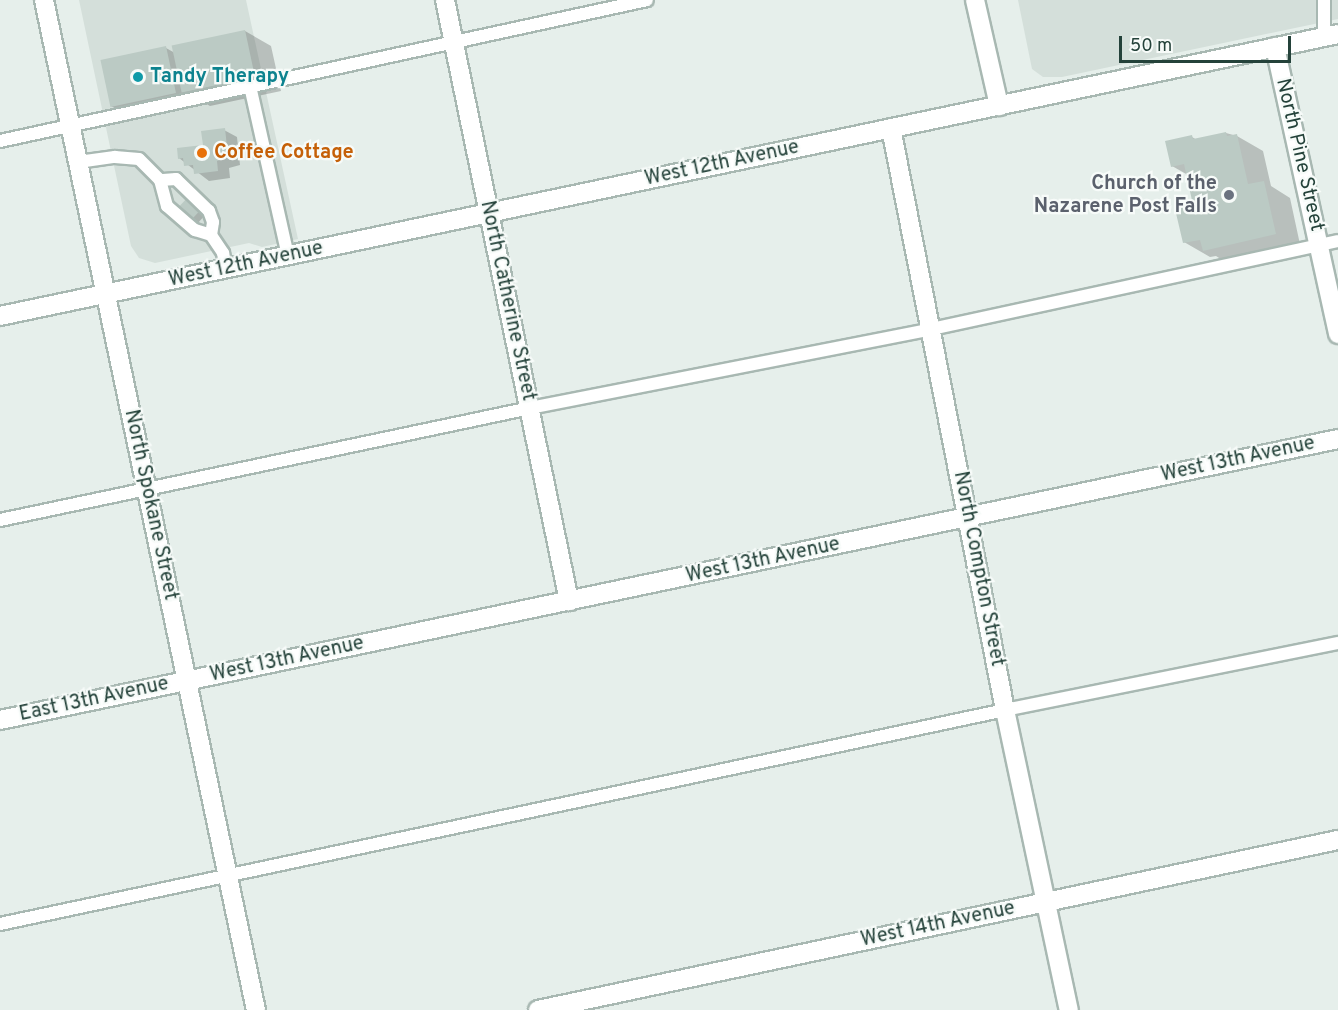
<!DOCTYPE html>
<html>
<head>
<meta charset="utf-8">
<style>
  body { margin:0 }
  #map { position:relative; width:1338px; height:1010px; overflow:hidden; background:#e6efeb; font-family:Overpass,sans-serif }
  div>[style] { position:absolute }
  .built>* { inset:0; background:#d4dfda }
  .shadow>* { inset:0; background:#0003 }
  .building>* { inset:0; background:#bbcac4; transform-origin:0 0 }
  .roads { filter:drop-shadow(2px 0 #a8b8b2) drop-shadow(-2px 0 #a8b8b2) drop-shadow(0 2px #a8b8b2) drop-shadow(0 -2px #a8b8b2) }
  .lane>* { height:12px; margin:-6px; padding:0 6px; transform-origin:6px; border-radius:6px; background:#fff }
  .street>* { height:18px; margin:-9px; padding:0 9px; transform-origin:9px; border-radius:9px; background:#fff }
  .secondary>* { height:18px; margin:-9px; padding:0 9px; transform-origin:9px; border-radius:9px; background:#fff }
  .dots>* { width:16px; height:16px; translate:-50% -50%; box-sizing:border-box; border:3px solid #f7fbf9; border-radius:50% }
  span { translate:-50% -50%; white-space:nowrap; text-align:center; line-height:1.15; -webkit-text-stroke:4.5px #f7fbf9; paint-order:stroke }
  .culture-label { font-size:20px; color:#0d838f; font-weight:700 }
  .left { translate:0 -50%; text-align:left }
  .food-label { font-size:20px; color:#c56008; font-weight:700 }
  .street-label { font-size:20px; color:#24423a }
  .worship-label { font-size:20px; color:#5b616d; font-weight:700 }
  .right { translate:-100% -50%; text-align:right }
  .scale { position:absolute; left:1119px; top:36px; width:172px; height:27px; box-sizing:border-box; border:3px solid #24423a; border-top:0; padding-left:8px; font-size:18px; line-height:21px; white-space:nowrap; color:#24423a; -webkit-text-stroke:4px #f7fbf9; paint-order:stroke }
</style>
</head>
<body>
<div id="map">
  <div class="built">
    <i style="clip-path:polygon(79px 0,246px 0,298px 239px,262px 247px,249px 243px,155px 263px,139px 258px,131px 246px)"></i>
    <i style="clip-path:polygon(1018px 0,1338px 0,1338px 19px,1062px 77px,1043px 77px,1032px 69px)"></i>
  </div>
  <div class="shadow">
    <i style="clip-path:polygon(245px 31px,271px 46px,281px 91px,210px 106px,194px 97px,130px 117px,111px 106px,166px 48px,175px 53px)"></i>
    <i style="clip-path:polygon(224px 130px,237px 137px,240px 165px,229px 168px,230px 178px,209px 181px,179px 158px,204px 147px)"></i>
    <i style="clip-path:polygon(1226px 133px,1237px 136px,1263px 151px,1271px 186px,1290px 198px,1301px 249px,1230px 265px,1216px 256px,1210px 257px,1184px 242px,1195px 206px,1188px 175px,1172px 166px,1192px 137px,1197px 140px)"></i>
    <i style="clip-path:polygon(189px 199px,207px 213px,197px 224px,191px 220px)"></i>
  </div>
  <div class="building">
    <i style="left:245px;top:30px;width:48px;height:75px;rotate:78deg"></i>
    <i style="left:166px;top:46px;width:48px;height:67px;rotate:78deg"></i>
    <i style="clip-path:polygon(225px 128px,228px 157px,217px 161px,218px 171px,194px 174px,193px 165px,184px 166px,183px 158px,178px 159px,177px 148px,203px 145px,201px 131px)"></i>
    <i style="clip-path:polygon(1226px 132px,1227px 136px,1237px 134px,1248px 184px,1264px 181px,1276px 234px,1203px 251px,1200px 240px,1183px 243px,1175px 209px,1193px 205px,1184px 164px,1171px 167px,1165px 141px,1192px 135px,1193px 139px)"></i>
    <i style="left:188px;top:197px;width:18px;height:16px;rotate:43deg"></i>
  </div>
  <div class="roads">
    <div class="lane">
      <i style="left:1324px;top:0;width:37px;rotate:90deg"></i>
      <i style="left:250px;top:86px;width:174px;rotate:77.4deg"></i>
      <i style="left:0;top:141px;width:662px;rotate:-12.29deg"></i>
      <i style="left:78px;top:162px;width:37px;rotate:-8deg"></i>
      <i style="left:115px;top:157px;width:24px;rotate:5deg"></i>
      <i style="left:139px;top:159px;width:30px;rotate:45deg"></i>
      <i style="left:160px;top:180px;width:27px;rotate:75deg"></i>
      <i style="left:167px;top:206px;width:37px;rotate:41deg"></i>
      <i style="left:195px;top:230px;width:17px;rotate:17deg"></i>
      <i style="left:211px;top:235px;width:13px;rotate:-81deg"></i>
      <i style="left:213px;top:222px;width:12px;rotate:-110deg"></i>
      <i style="left:209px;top:211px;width:46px;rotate:-135.9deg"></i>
      <i style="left:176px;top:179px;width:16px;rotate:176deg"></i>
      <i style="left:211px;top:235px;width:22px;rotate:56deg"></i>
      <i style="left:223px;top:253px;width:16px;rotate:79deg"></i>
      <i style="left:0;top:520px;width:542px;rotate:-11.93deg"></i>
      <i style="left:530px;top:408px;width:409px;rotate:-11.1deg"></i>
      <i style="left:931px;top:329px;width:416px;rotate:-12.2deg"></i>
      <i style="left:0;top:924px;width:1028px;rotate:-12.02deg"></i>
      <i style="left:1005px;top:710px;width:340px;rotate:-11.4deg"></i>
    </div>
    <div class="street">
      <i style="left:445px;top:0;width:614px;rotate:78.34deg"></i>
      <i style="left:975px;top:0;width:109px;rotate:77.2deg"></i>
      <i style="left:1275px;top:47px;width:294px;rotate:77.6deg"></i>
      <i style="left:891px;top:128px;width:593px;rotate:78.92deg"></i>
      <i style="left:1005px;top:710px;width:307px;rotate:78deg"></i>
      <i style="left:0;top:316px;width:1367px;rotate:-11.9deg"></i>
      <i style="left:0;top:720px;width:1367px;rotate:-11.86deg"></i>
      <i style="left:538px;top:1010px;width:818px;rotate:-12deg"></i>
    </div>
    <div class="secondary">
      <i style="left:44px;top:0;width:1032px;rotate:78.15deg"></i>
    </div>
  </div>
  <div class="dots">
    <i style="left:138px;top:77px;background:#0f9aa8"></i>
    <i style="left:202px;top:153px;background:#e8710a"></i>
    <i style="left:1229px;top:195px;background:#6b7280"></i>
  </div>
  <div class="culture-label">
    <span class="left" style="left:150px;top:77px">Tandy Therapy</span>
  </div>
  <div class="food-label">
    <span class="left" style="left:214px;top:153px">Coffee Cottage</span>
  </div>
  <div class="street-label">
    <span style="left:1299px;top:155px;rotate:77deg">North Pine Street</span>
    <span style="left:722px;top:164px;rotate:-12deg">West 12th Avenue</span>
    <span style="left:246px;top:265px;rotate:-12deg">West 12th Avenue</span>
    <span style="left:507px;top:301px;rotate:78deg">North Catherine Street</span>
    <span style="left:1238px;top:460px;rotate:-12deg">West 13th Avenue</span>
    <span style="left:150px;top:505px;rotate:78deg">North Spokane Street</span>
    <span style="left:763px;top:561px;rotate:-12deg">West 13th Avenue</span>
    <span style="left:978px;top:569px;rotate:79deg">North Compton Street</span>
    <span style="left:287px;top:660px;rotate:-12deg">West 13th Avenue</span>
    <span style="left:94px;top:700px;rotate:-12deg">East 13th Avenue</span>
    <span style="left:938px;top:925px;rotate:-12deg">West 14th Avenue</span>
  </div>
  <div class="worship-label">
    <span class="right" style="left:1217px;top:196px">Church of the<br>Nazarene Post Falls</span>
  </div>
  <div class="scale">50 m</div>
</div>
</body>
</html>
